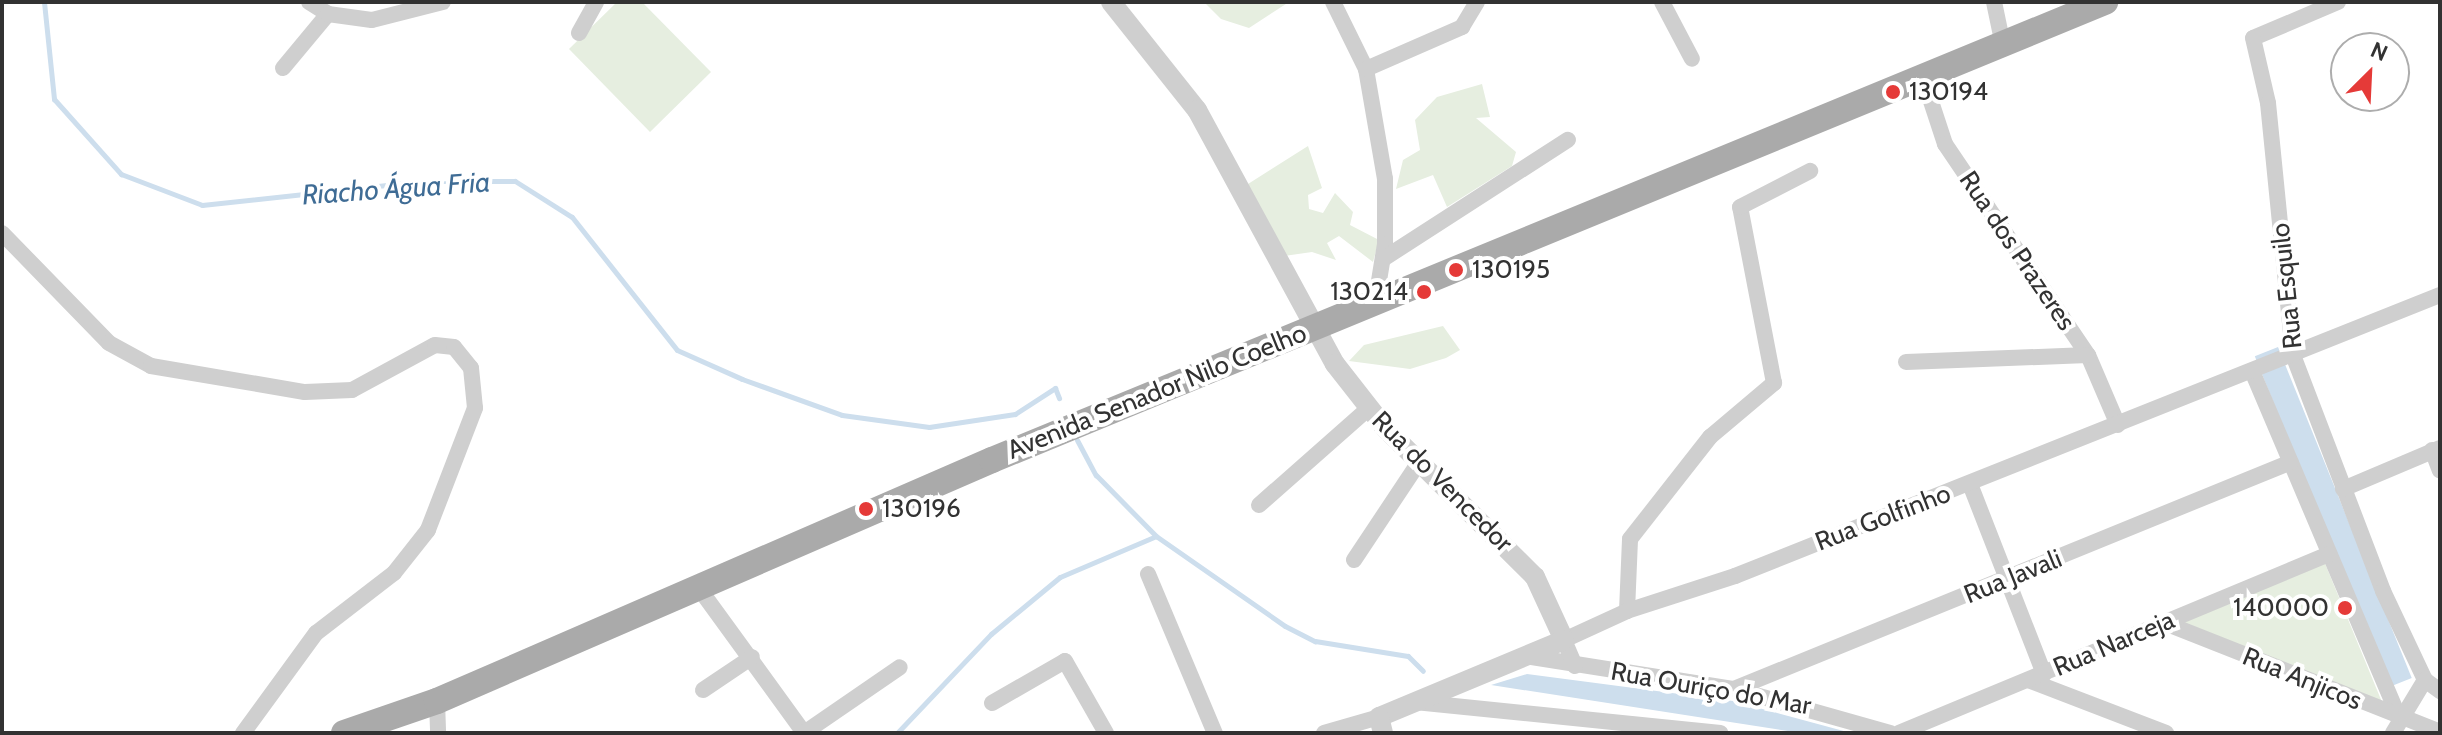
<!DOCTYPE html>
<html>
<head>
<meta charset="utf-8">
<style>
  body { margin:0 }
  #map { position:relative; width:2442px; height:735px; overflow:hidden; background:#fff; font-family:Cabin,sans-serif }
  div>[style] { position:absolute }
  .green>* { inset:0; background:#e6eee0 }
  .water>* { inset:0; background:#cddeed; transform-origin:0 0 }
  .stream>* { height:5px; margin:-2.5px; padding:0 2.5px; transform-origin:2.5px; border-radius:2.5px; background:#cddeed }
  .minor>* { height:16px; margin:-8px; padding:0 8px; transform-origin:8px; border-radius:8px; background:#cfcfcf }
  .tertiary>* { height:20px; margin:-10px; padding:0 10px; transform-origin:10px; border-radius:10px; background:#cfcfcf }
  .primary>* { height:26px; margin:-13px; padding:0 13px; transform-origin:13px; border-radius:13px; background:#aaa }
  .dots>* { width:22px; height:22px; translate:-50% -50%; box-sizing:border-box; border:4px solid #fff; border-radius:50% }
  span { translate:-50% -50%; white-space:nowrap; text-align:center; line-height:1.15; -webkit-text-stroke:8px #fff; paint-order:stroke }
  .poi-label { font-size:26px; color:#323232 }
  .left { translate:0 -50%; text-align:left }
  .right { translate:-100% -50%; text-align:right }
  .street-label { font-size:26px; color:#323232 }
  .water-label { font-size:28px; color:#3f6c95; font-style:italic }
  .frame { position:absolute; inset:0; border:4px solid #323232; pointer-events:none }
  .north { position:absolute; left:2330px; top:32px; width:80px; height:80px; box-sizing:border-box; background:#fff; border:2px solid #adadad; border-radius:50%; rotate:24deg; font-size:22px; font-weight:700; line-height:32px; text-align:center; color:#323232 }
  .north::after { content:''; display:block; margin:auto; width:28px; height:36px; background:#e53a38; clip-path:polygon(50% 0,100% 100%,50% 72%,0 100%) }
</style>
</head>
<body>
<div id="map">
  <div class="green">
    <i style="clip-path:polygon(617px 2px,642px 2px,711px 72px,650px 132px,569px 49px)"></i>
    <i style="clip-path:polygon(1204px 2px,1289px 2px,1249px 28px,1221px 19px)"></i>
    <i style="clip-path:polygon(1482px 84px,1490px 117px,1476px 118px,1516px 152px,1512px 166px,1447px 207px,1433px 175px,1396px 189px,1403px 160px,1420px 150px,1415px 120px,1437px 97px)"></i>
    <i style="clip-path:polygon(1308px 146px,1322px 188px,1308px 195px,1309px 209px,1323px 213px,1335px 193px,1353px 212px,1350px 225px,1379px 240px,1373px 262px,1339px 236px,1327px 243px,1336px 260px,1312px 252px,1284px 256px,1248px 184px)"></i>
    <i style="clip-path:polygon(1443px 326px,1460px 350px,1446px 358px,1410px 369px,1349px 361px,1364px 345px)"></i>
    <i style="clip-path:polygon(2324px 561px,2384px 707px,2178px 625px)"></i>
  </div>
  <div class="water">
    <i style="left:2278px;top:347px;width:357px;height:25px;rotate:68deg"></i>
    <i style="clip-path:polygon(1527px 674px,1733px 701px,1851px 733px,1801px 733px,1491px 685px)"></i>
  </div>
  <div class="stream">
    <i style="left:44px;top:2px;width:98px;rotate:84.1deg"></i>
    <i style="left:54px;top:99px;width:101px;rotate:48.2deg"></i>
    <i style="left:121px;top:174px;width:87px;rotate:20.9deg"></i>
    <i style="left:202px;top:205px;width:223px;rotate:-6.2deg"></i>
    <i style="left:424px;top:181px;width:91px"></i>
    <i style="left:515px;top:181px;width:67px;rotate:32.3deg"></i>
    <i style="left:572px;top:217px;width:169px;rotate:51.7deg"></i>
    <i style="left:677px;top:350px;width:71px;rotate:24deg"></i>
    <i style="left:742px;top:379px;width:106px;rotate:19.8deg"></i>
    <i style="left:842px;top:415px;width:88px;rotate:7.9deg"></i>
    <i style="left:929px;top:427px;width:87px;rotate:-8.6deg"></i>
    <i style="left:1015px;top:414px;width:48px;rotate:-33deg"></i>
    <i style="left:1055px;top:388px;width:11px;rotate:68deg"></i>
    <i style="left:1077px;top:440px;width:40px;rotate:62deg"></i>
    <i style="left:1096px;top:475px;width:86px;rotate:45.5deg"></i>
    <i style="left:1156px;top:536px;width:157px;rotate:34.9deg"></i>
    <i style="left:1285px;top:626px;width:34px;rotate:27deg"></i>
    <i style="left:1315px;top:641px;width:94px;rotate:9.2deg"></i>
    <i style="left:1408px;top:656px;width:21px;rotate:45deg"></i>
    <i style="left:897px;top:733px;width:137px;rotate:-46.5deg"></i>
    <i style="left:991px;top:634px;width:89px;rotate:-39.6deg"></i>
    <i style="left:1060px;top:577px;width:104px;rotate:-23.1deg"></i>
  </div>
  <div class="minor">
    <i style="left:309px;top:2px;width:22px;rotate:32deg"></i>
    <i style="left:1333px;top:2px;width:75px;rotate:63.8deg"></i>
    <i style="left:1366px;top:69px;width:112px;rotate:80.2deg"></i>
    <i style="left:1385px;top:179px;width:65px;rotate:90deg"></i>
    <i style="left:1385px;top:244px;width:62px;rotate:99.3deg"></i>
    <i style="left:1662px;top:2px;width:64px;rotate:62.2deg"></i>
    <i style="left:1994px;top:2px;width:44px;rotate:78.2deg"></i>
    <i style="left:2338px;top:2px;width:92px;rotate:157deg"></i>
    <i style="left:2253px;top:38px;width:67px;rotate:77deg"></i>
    <i style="left:2268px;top:103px;width:253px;rotate:84.3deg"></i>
    <i style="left:2293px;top:355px;width:253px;rotate:69.1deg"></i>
    <i style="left:2383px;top:591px;width:98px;rotate:64.7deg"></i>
    <i style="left:2425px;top:680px;width:19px;rotate:36deg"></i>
    <i style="left:579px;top:33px;width:35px;rotate:-61deg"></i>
    <i style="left:283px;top:68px;width:70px;rotate:-50.2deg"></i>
    <i style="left:328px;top:14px;width:44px;rotate:7.8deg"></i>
    <i style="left:372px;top:20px;width:73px;rotate:-14.2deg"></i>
    <i style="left:1366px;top:69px;width:105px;rotate:-23.6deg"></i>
    <i style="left:1462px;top:27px;width:29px;rotate:-59deg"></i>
    <i style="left:1922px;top:74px;width:74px;rotate:71.8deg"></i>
    <i style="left:1945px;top:144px;width:255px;rotate:55.9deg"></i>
    <i style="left:2088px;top:355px;width:76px;rotate:66.8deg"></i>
    <i style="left:2px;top:233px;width:153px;rotate:45.8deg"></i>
    <i style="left:109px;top:343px;width:48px;rotate:28.7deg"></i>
    <i style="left:151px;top:366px;width:156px;rotate:9.6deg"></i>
    <i style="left:305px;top:392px;width:47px;rotate:-2.4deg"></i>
    <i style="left:352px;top:390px;width:94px;rotate:-28.5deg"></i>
    <i style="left:435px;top:345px;width:19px;rotate:6deg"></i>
    <i style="left:454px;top:347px;width:27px;rotate:51deg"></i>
    <i style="left:471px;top:368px;width:40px;rotate:84.3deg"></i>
    <i style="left:475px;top:408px;width:131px;rotate:111.1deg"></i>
    <i style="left:428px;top:530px;width:55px;rotate:128.3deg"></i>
    <i style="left:394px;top:573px;width:98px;rotate:142.4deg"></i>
    <i style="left:316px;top:633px;width:124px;rotate:126.1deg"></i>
    <i style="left:1383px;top:259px;width:220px;rotate:-32.8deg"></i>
    <i style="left:1906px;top:362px;width:182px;rotate:-2.2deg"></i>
    <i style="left:2252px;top:371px;width:377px;rotate:67deg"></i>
    <i style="left:2432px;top:450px;width:22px;rotate:69deg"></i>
    <i style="left:1970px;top:484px;width:204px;rotate:68.7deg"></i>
    <i style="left:2343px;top:489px;width:105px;rotate:-22.9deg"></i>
    <i style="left:1259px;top:505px;width:145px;rotate:-41.4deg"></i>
    <i style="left:1354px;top:560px;width:118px;rotate:-56.4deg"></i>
    <i style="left:1148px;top:574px;width:173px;rotate:67.2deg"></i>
    <i style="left:701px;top:591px;width:175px;rotate:54deg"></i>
    <i style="left:804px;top:733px;width:116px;rotate:-34.5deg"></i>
    <i style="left:1627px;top:611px;width:72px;rotate:-87.6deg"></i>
    <i style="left:1630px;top:539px;width:130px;rotate:-51.9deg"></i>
    <i style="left:1710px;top:437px;width:84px;rotate:-40.2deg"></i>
    <i style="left:1774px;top:383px;width:179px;rotate:-100.9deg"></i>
    <i style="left:1740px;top:207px;width:79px;rotate:-27.2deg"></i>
    <i style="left:2165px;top:623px;width:296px;rotate:21.6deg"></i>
    <i style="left:1525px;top:656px;width:212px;rotate:9deg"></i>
    <i style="left:1734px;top:689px;width:163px;rotate:15.7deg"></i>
    <i style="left:1575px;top:666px;width:28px;rotate:-113deg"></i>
    <i style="left:1564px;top:640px;width:69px;rotate:-24.7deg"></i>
    <i style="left:1627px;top:611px;width:114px;rotate:-18deg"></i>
    <i style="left:1735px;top:576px;width:759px;rotate:-21.73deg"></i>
    <i style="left:2028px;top:680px;width:148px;rotate:21deg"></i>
    <i style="left:1734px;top:689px;width:601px;rotate:-22.17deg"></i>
    <i style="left:703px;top:690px;width:59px;rotate:-34deg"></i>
    <i style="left:437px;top:701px;width:32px;rotate:88deg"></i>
    <i style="left:1415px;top:702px;width:307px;rotate:5.8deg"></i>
    <i style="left:992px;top:703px;width:84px;rotate:-29.9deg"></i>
    <i style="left:1065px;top:661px;width:83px;rotate:60.3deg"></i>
    <i style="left:1324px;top:733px;width:57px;rotate:-16.2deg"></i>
    <i style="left:1899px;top:733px;width:466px;rotate:-22.6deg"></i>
    <i style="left:2393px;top:733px;width:62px;rotate:-58.9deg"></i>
  </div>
  <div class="tertiary">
    <i style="left:1111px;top:2px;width:138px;rotate:51.5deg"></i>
    <i style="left:1197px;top:110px;width:289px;rotate:61.5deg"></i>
    <i style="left:1335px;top:364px;width:83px;rotate:51.9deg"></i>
    <i style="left:1386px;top:429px;width:210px;rotate:44.8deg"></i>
    <i style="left:1535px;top:577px;width:69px;rotate:65.3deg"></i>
    <i style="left:1564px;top:640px;width:200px;rotate:157.4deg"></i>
    <i style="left:1379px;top:717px;width:16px;rotate:76deg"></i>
  </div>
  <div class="primary">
    <i style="left:344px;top:733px;width:98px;rotate:-19deg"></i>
    <i style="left:437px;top:701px;width:605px;rotate:-23.47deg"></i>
    <i style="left:992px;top:460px;width:1204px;rotate:-22.37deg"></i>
  </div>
  <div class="dots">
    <i style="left:1893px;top:92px;background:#e53a38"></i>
    <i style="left:1456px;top:270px;background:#e53a38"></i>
    <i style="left:1424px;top:292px;background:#e53a38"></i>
    <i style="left:866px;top:509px;background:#e53a38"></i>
    <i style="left:2345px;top:608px;background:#e53a38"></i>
  </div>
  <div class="poi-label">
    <span class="left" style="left:1909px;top:92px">130194</span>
    <span class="left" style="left:1472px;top:270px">130195</span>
    <span class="right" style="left:1408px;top:292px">130214</span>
    <span class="left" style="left:882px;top:509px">130196</span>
    <span class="right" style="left:2329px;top:608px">140000</span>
  </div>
  <div class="street-label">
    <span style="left:2017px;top:251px;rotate:56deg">Rua dos Prazeres</span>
    <span style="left:2287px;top:286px;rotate:-96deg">Rua Esquilo</span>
    <span style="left:1157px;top:392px;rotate:-22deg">Avenida Senador Nilo Coelho</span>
    <span style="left:1442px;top:482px;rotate:45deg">Rua do Vencedor</span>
    <span style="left:1883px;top:518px;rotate:-21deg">Rua Golfinho</span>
    <span style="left:2013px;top:577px;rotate:-22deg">Rua Javali</span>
    <span style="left:2114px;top:644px;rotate:-23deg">Rua Narceja</span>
    <span style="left:2302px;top:679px;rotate:22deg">Rua Anjicos</span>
    <span style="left:1711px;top:689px;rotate:10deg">Rua Ouriço do Mar</span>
  </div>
  <div class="water-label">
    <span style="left:396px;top:188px;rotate:-4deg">Riacho Água Fria</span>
  </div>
  <div class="frame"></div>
  <div class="north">N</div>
</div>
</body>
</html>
